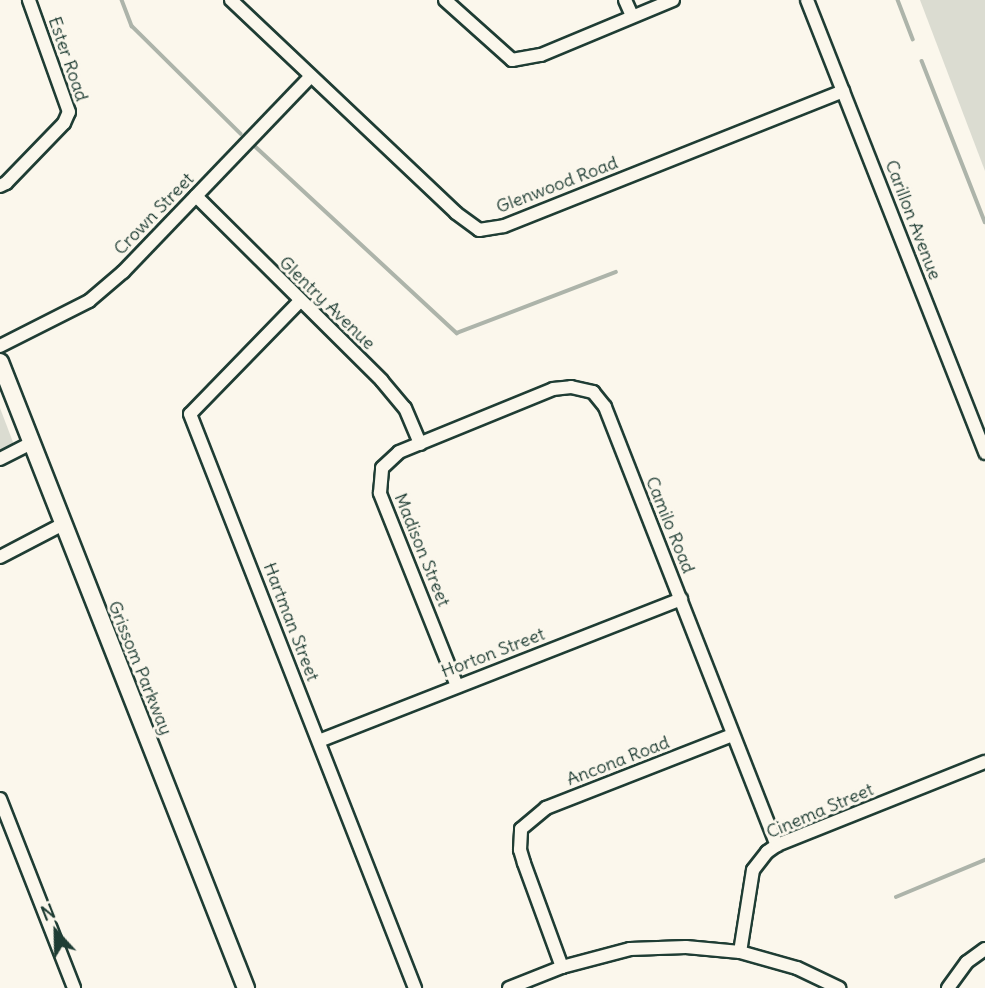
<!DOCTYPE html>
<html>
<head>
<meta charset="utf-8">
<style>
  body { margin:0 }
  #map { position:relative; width:985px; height:988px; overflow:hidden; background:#fbf7ec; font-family:Delius,sans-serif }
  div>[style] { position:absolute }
  .green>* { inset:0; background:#dbdcd1 }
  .stream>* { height:3.5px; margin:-1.75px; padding:0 1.75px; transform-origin:1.75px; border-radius:1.75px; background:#adb4aa }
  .roads { filter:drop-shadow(2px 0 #1f3d34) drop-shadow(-2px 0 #1f3d34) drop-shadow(0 2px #1f3d34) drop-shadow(0 -2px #1f3d34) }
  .minor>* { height:12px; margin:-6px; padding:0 6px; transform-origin:6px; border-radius:6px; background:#fbf7ec }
  .major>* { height:16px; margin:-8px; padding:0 8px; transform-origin:8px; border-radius:8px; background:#fbf7ec }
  span { translate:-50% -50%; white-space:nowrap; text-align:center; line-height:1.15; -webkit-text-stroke:6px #fbf7ec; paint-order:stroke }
  .street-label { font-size:18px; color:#1f3d34 }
  .north { position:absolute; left:21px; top:897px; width:70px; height:70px; -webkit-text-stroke:5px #fbf7ec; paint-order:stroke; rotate:338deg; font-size:19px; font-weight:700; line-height:28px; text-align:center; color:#1f3d34 }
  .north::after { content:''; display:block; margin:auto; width:24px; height:32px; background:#1f3d34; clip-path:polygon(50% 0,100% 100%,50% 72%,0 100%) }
</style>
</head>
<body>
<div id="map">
  <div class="green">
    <i style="clip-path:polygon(920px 0,985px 0,985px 171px)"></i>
    <i style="clip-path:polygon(0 408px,16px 450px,0 457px)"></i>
  </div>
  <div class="stream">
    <i style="left:122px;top:0;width:28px;rotate:69deg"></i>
    <i style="left:132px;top:26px;width:153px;rotate:44.7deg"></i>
    <i style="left:898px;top:0;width:42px;rotate:69deg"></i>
    <i style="left:922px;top:61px;width:173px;rotate:68.6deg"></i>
    <i style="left:256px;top:147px;width:274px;rotate:42.8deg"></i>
    <i style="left:457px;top:333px;width:170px;rotate:-21deg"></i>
    <i style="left:896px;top:897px;width:96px;rotate:-22.6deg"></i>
  </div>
  <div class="roads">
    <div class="minor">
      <i style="left:231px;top:0;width:310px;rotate:43.4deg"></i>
      <i style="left:456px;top:213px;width:29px;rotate:36deg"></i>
      <i style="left:479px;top:230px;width:25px;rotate:-9deg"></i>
      <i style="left:504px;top:226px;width:365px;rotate:-21.7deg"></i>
      <i style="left:445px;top:0;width:90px;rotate:41.8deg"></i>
      <i style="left:512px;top:60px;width:29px;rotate:-10deg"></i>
      <i style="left:541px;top:55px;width:143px;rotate:-22.6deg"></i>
      <i style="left:625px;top:0;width:17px;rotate:66deg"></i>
      <i style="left:807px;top:0;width:487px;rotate:68.5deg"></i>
      <i style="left:0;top:186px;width:7px;rotate:-27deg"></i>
      <i style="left:6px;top:183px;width:83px;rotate:-46deg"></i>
      <i style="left:64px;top:123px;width:12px;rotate:-66deg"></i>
      <i style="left:69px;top:112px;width:119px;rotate:-109.7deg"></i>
      <i style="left:196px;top:196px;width:262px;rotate:44.8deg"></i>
      <i style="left:382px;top:381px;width:35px;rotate:50deg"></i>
      <i style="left:405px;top:408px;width:39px;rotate:67deg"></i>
      <i style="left:299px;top:302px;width:156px;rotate:134.2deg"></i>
      <i style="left:190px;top:414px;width:617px;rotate:68.6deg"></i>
      <i style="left:0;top:346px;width:100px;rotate:-26.8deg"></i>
      <i style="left:89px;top:301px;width:45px;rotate:-40.5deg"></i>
      <i style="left:123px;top:272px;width:270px;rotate:-46.2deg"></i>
      <i style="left:0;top:459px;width:36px;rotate:-27deg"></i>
      <i style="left:0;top:557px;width:71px;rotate:-27.6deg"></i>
      <i style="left:457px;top:686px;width:208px;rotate:-111.8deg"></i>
      <i style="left:380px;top:493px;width:25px;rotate:-85deg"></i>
      <i style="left:382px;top:468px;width:23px;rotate:-43deg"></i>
      <i style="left:399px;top:452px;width:166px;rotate:-22.2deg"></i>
      <i style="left:553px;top:389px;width:18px;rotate:-6deg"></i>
      <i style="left:571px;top:387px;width:23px;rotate:13deg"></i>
      <i style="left:593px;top:392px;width:19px;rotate:51deg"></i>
      <i style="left:605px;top:407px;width:471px;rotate:68.6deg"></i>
      <i style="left:319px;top:741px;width:389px;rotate:-21.4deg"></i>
      <i style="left:0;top:799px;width:203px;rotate:68.6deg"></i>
      <i style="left:740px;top:952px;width:83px;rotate:-81deg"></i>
      <i style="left:753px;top:870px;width:23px;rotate:-52deg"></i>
      <i style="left:767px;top:852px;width:12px;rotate:-35deg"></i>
      <i style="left:777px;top:845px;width:224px;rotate:-21.8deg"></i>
      <i style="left:562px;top:967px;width:111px;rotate:-110.1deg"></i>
      <i style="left:524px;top:863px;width:14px;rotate:-107deg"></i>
      <i style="left:520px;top:850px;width:21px;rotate:-87deg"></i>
      <i style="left:521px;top:829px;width:33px;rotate:-40deg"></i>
      <i style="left:546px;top:808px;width:200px;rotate:-21.4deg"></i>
      <i style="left:509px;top:988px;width:57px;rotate:-21.6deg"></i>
      <i style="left:562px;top:967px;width:70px;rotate:-14.8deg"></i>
      <i style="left:630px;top:949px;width:56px;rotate:-2deg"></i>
      <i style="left:686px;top:947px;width:54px;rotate:5.3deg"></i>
      <i style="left:740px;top:952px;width:59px;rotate:15.7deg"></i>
      <i style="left:797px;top:968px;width:47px;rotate:25.5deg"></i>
      <i style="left:948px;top:988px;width:32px;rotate:-54deg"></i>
      <i style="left:967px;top:962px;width:22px;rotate:-36deg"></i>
    </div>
    <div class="major">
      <i style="left:0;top:362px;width:673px;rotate:68.55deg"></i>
    </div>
  </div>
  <div class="street-label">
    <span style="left:68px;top:59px;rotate:71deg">Ester Road</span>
    <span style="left:557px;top:185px;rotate:-21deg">Glenwood Road</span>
    <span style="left:154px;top:214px;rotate:-46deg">Crown Street</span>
    <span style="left:913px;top:220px;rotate:69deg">Carillon Avenue</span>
    <span style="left:327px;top:303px;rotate:44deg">Glentry Avenue</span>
    <span style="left:670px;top:525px;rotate:68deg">Camilo Road</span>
    <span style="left:422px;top:550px;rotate:68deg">Madison Street</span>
    <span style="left:291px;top:622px;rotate:69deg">Hartman Street</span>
    <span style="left:493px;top:653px;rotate:-21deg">Horton Street</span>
    <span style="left:140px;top:668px;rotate:68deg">Grissom Parkway</span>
    <span style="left:618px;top:761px;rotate:-21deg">Ancona Road</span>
    <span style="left:820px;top:811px;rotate:-23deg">Cinema Street</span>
  </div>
  <div class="north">N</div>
</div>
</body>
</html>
